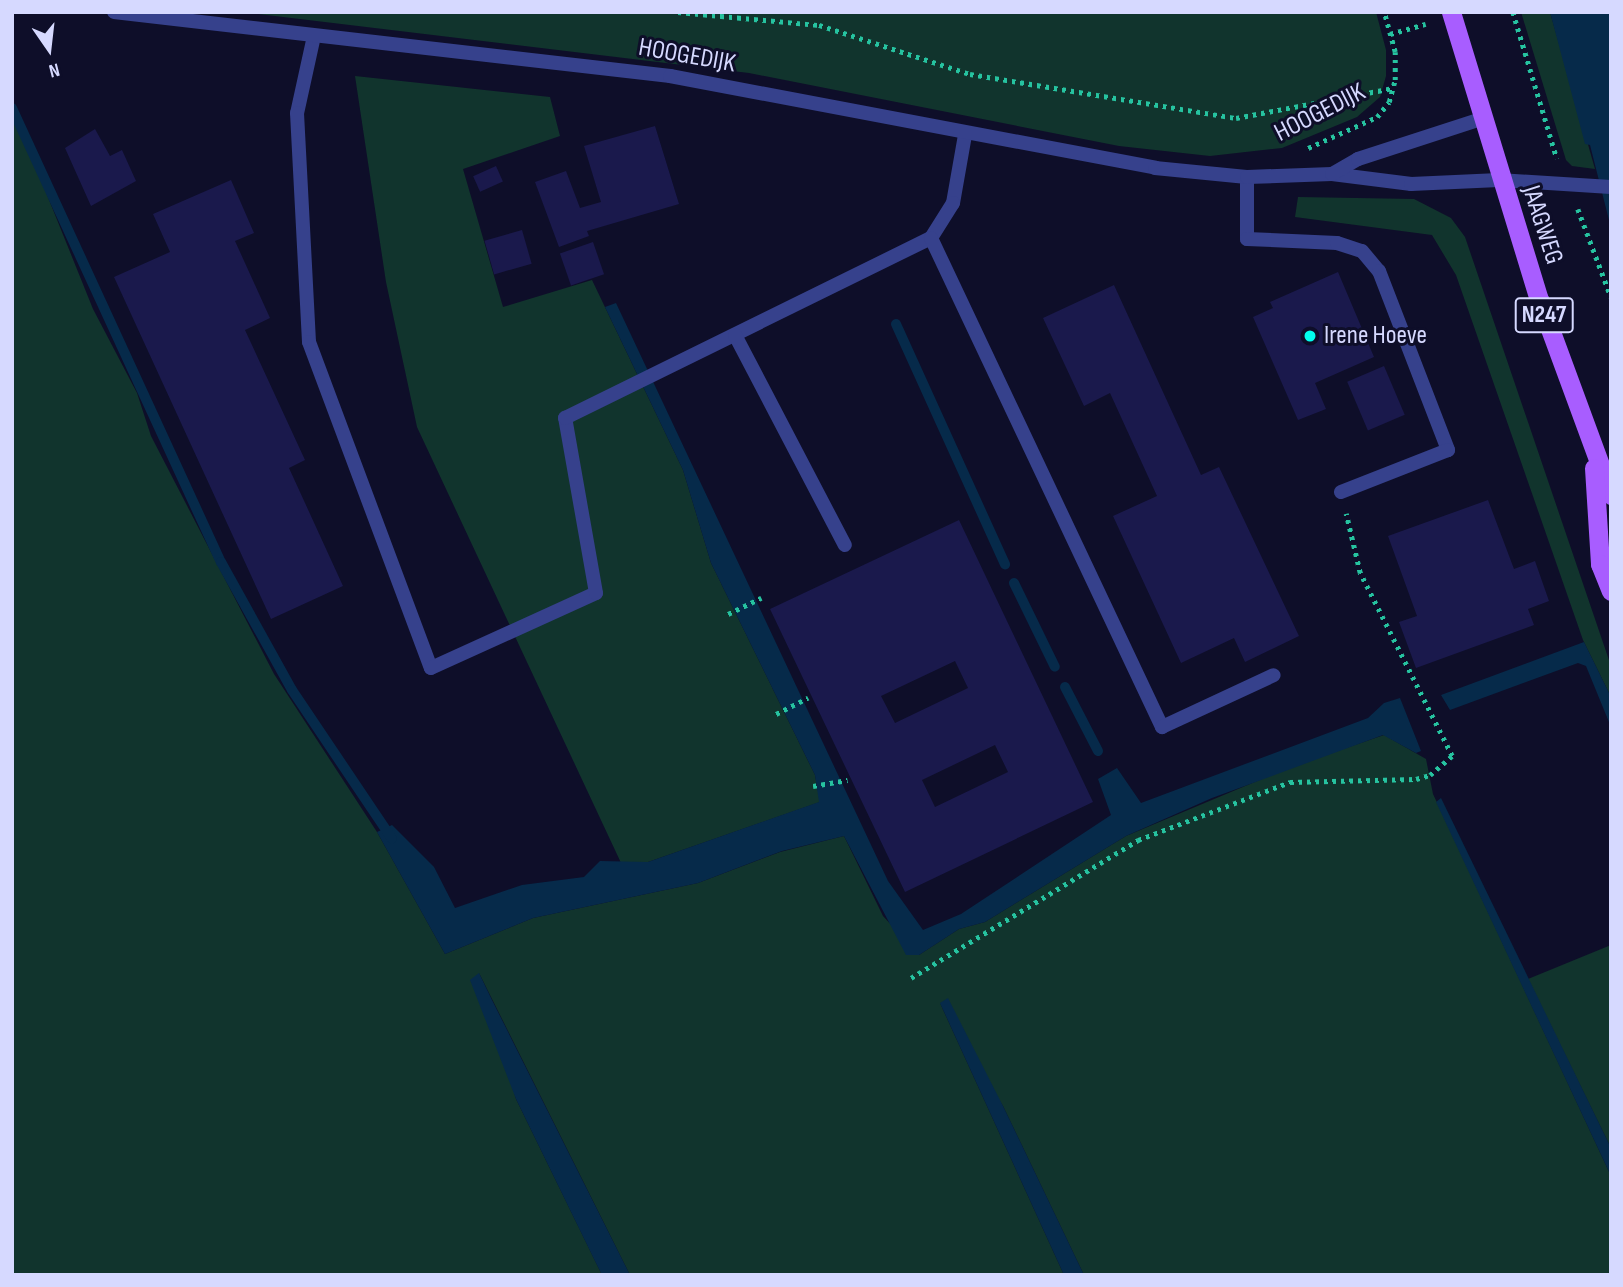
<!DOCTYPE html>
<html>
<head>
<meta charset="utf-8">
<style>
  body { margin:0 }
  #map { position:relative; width:1623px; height:1287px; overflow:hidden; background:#0e0e29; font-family:"Sofia Sans Condensed",sans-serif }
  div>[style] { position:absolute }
  .green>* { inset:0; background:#11342d }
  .water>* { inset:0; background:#062a4a }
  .stream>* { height:10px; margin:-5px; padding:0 5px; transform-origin:5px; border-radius:5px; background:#062a4a }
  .building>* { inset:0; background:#1a194c; transform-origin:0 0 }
  .path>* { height:4.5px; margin-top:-2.25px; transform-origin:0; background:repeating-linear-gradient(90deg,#26c3a0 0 3.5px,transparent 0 8.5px) }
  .service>* { height:14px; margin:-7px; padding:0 7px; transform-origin:7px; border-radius:7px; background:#36418c }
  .minor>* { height:14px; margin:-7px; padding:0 7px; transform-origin:7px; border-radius:7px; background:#36418c }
  .tertiary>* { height:14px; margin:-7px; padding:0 7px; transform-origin:7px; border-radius:7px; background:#36418c }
  .primary>* { height:19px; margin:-9.5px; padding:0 9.5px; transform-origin:9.5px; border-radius:9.5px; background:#a85dff }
  .dots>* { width:19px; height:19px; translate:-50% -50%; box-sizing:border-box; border:4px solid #0e0e29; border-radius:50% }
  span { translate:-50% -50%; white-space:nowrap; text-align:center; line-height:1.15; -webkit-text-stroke:6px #0e0e29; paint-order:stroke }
  .shield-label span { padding:2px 5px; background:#0e0e29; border:2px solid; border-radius:5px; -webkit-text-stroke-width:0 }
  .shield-label { font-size:24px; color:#d6d9ff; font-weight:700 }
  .street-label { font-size:26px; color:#d6d9ff }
  .poi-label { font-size:26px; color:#d6d9ff }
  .left { translate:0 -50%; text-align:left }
  .frame { position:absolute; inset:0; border:14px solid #d6d9ff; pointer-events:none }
  .north { position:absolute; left:14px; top:14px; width:70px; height:70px; -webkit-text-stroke:5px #0e0e29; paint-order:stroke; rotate:166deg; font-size:19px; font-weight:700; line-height:28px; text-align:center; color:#d6d9ff }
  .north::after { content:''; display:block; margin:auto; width:24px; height:32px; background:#d6d9ff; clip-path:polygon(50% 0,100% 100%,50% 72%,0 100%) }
</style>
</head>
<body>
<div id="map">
  <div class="green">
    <i style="clip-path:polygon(242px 12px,1376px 12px,1386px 50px,1386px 76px,1380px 97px,1357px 117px,1282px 148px,1210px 156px,1119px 146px,749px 73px)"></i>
    <i style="clip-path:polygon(1521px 12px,1550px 12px,1595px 169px,1572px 166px,1566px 160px)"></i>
    <i style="clip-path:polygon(355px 76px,550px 97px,560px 136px,463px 169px,503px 307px,592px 280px,683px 470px,711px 563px,815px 775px,820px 802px,648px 862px,622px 865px,417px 427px,386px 282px)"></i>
    <i style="clip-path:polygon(12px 108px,93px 309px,137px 393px,151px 436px,274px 674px,377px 832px,445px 954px,533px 918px,698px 883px,780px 852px,844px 836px,883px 916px,919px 955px,959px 929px,985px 922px,1126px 836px,1288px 768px,1384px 735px,1426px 759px,1433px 794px,1611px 1176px,1611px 1275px,1084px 1275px,1003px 1106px,940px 1003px,1064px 1275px,630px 1275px,479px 973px,516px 1099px,602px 1275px,12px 1275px)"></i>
    <i style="clip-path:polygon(1298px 197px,1414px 199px,1451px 218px,1465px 237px,1611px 666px,1611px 697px,1583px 640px,1456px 275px,1432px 235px,1295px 217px)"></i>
    <i style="clip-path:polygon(1611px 945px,1611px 1148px,1528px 979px)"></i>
  </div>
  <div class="water">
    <i style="clip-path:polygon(1550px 12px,1611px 12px,1611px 228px,1590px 145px,1585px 144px)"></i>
    <i style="clip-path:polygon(616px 303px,888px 881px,923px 930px,961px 914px,1111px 815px,1098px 779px,1117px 768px,1141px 803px,1368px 718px,1384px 703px,1400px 698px,1421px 751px,1416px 753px,1383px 735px,1212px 798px,1126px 836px,985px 922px,959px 929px,919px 955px,906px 955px,844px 836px,782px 851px,698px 883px,533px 918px,445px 954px,377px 832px,392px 825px,434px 867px,455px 908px,522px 885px,584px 877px,600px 861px,648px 862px,819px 802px,815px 775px,711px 563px,683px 470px,605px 307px)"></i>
    <i style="clip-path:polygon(1584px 642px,1611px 697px,1611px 727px,1586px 666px,1578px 663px,1450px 710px,1441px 695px)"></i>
    <i style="clip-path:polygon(1441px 798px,1611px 1148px,1611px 1176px,1436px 802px)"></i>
    <i style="clip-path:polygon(479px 973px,492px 1000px,630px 1275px,602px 1275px,595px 1261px,516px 1099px,470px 980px)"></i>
    <i style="clip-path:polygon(948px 998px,1003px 1106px,1084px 1275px,1064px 1275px,940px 1003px)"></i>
  </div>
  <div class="stream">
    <i style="left:12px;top:108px;width:500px;rotate:65.3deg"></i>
    <i style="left:221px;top:562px;width:146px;rotate:61deg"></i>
    <i style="left:292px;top:690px;width:179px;rotate:56.1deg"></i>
    <i style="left:896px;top:324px;width:264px;rotate:65.6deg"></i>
    <i style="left:1014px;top:583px;width:93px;rotate:64deg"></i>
    <i style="left:1065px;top:687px;width:72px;rotate:62.7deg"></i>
  </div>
  <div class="building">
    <i style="clip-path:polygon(655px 126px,679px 204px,587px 231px,589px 236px,559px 247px,535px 182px,566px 171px,580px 208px,601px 202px,584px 146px)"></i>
    <i style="clip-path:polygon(95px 129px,110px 156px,122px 150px,136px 181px,91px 206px,65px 148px)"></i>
    <i style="left:496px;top:166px;width:17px;height:25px;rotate:66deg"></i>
    <i style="clip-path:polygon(231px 180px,254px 233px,235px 241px,270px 318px,245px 330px,305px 460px,289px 468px,343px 586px,271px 619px,114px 277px,170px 252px,153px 214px)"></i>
    <i style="left:522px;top:230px;width:35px;height:39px;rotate:74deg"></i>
    <i style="left:593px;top:242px;width:34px;height:35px;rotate:71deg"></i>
    <i style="clip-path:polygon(1338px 272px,1374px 357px,1315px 383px,1326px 409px,1298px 420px,1253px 317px,1273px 308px,1270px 302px)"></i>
    <i style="clip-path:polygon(1114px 285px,1201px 475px,1219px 467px,1299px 636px,1245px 662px,1234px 638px,1181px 663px,1113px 516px,1157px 496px,1110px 393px,1084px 406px,1043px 318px)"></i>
    <i style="left:1384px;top:366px;width:53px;height:40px;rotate:67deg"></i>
    <i style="clip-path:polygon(1488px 500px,1514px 569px,1535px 561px,1549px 601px,1528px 609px,1534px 625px,1416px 668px,1399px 622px,1417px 616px,1388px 536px)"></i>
    <i style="clip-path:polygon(evenodd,959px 520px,1093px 802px,905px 892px,770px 609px,959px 520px,955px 661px,968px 688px,895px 723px,881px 696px,955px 661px,959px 520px,995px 745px,1008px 772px,935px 807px,922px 780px,995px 745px)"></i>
  </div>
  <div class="path">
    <i style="left:678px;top:12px;width:142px;rotate:5.3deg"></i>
    <i style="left:819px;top:25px;width:159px;rotate:18deg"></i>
    <i style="left:970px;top:74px;width:270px;rotate:9.4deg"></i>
    <i style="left:1236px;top:118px;width:160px;rotate:-10.8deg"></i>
    <i style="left:1513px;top:12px;width:153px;rotate:73.3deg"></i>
    <i style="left:1390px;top:34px;width:37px;rotate:-16deg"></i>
    <i style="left:1308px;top:148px;width:76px;rotate:-24.2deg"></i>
    <i style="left:1377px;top:117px;width:19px;rotate:-51deg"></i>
    <i style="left:1389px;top:102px;width:23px;rotate:-75deg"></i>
    <i style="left:1395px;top:80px;width:28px;rotate:-90deg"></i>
    <i style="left:1395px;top:52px;width:41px;rotate:-105.4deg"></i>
    <i style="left:1578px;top:209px;width:94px;rotate:69.4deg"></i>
    <i style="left:728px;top:614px;width:37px;rotate:-26deg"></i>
    <i style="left:776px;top:714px;width:36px;rotate:-27deg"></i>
    <i style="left:813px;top:786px;width:35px;rotate:-10deg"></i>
    <i style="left:911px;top:978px;width:266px;rotate:-31.3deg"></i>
    <i style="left:1138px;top:840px;width:163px;rotate:-20.9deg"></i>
    <i style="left:1290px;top:782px;width:126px;rotate:-1.4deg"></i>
    <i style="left:1416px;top:779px;width:15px;rotate:-16deg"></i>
    <i style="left:1430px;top:775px;width:29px;rotate:-41deg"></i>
    <i style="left:1452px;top:756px;width:205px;rotate:-116.7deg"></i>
    <i style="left:1360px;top:573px;width:61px;rotate:-103.3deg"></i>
  </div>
  <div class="service">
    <i style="left:314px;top:36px;width:79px;rotate:102.4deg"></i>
    <i style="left:297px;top:113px;width:229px;rotate:87deg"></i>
    <i style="left:309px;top:342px;width:348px;rotate:69.5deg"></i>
    <i style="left:431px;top:668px;width:181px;rotate:-24.4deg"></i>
    <i style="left:596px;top:593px;width:178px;rotate:-100deg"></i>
    <i style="left:565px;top:418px;width:408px;rotate:-26.2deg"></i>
    <i style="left:965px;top:135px;width:69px;rotate:100deg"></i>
    <i style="left:953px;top:203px;width:41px;rotate:122.2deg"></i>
    <i style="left:931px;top:238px;width:541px;rotate:64.71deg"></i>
    <i style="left:1162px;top:727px;width:123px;rotate:-24.9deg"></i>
    <i style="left:1247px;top:177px;width:62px;rotate:90deg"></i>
    <i style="left:1247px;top:239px;width:90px;rotate:2.5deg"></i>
    <i style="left:1337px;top:243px;width:26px;rotate:18deg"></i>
    <i style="left:1362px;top:251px;width:26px;rotate:50deg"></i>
    <i style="left:1379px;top:271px;width:192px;rotate:68.9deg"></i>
    <i style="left:1448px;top:450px;width:115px;rotate:158.6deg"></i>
    <i style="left:735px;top:335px;width:237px;rotate:62.4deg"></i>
  </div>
  <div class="minor">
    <i style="left:1499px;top:180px;width:112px;rotate:3.6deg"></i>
  </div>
  <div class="tertiary">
    <i style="left:114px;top:12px;width:560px;rotate:6.57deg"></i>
    <i style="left:670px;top:76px;width:494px;rotate:10.7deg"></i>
    <i style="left:1155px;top:168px;width:92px;rotate:5.6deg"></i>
    <i style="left:1247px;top:177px;width:85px;rotate:-2deg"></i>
    <i style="left:1332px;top:174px;width:80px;rotate:7.2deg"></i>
    <i style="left:1411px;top:184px;width:88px;rotate:-2.6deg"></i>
    <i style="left:1332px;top:174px;width:30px;rotate:-30deg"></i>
    <i style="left:1358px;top:159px;width:129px;rotate:-18deg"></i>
  </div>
  <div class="primary">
    <i style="left:1451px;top:12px;width:300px;rotate:73deg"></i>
    <i style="left:1539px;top:299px;width:209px;rotate:69.8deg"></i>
    <i style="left:1594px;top:468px;width:96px;rotate:86.4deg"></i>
    <i style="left:1600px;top:564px;width:29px;rotate:68deg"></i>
  </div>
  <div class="dots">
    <i style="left:1310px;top:336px;background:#02ffee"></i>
  </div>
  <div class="shield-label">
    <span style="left:1544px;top:315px">N247</span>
  </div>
  <div class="street-label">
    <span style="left:687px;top:56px;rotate:10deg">HOOGEDIJK</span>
    <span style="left:1320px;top:113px;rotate:-27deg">HOOGEDIJK</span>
    <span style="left:1542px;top:225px;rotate:72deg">JAAGWEG</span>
  </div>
  <div class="poi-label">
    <span class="left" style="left:1324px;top:336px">Irene Hoeve</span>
  </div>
  <div class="frame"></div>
  <div class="north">N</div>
</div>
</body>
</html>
